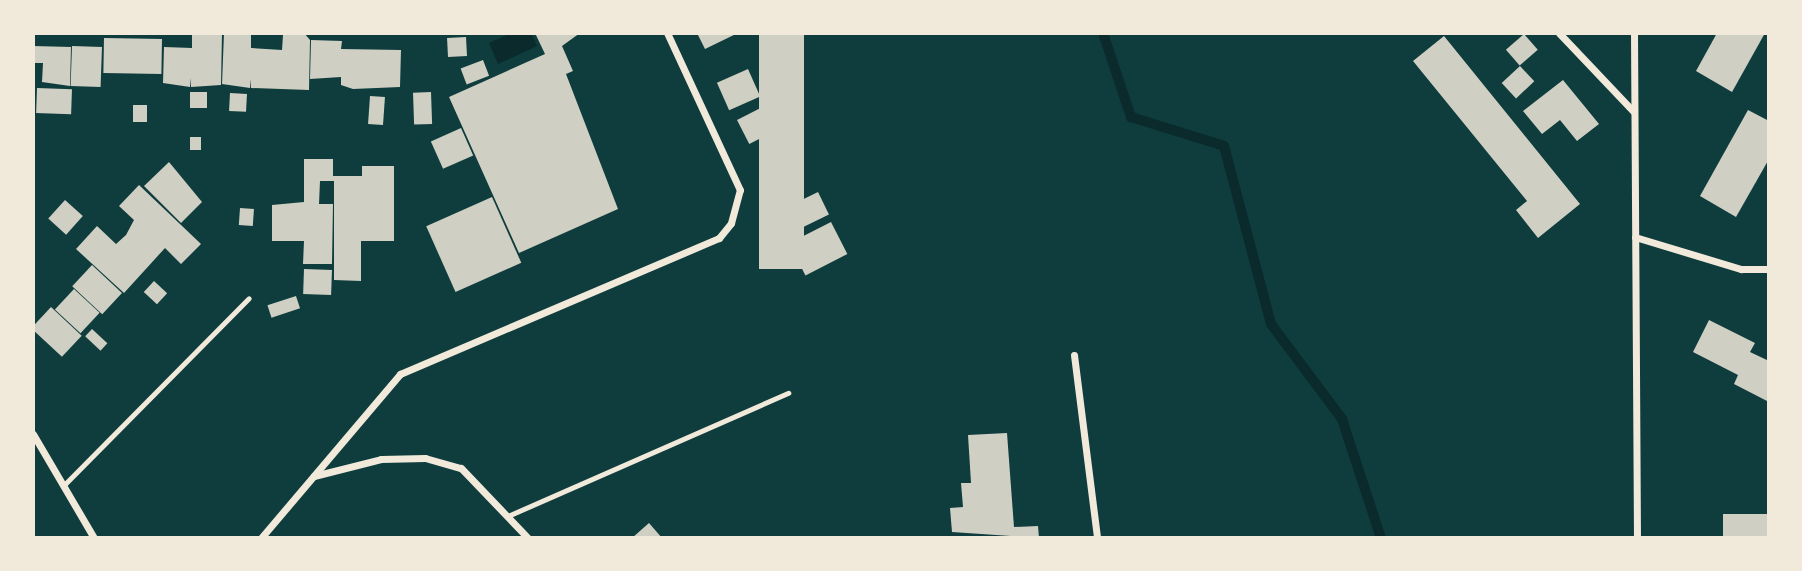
<!DOCTYPE html>
<html>
<head>
<meta charset="utf-8">
<style>
  body { margin:0 }
  #map { position:relative; width:1802px; height:571px; overflow:hidden; background:#0f3d3e; font-family:"Fira Sans Condensed",sans-serif }
  div>[style] { position:absolute }
  .water>* { inset:0; background:#0a2a2b }
  .stream>* { height:10px; margin:-5px; padding:0 5px; transform-origin:5px; border-radius:5px; background:#0a2a2b }
  .building>* { inset:0; background:#cfcfc3; transform-origin:0 0 }
  .service>* { height:5px; margin:-2.5px; padding:0 2.5px; transform-origin:2.5px; border-radius:2.5px; background:#f1e9da }
  .minor>* { height:7px; margin:-3.5px; padding:0 3.5px; transform-origin:3.5px; border-radius:3.5px; background:#f1e9da }
  span { translate:-50% -50%; white-space:nowrap; text-align:center; line-height:1.15; -webkit-text-stroke:6px #f1e9da; paint-order:stroke }
  .frame { position:absolute; inset:0; border:35px solid #f1e9da; pointer-events:none }
</style>
</head>
<body>
<div id="map">
  <div class="water">
    <i style="clip-path:polygon(511px 33px,531px 33px,537px 46px,498px 64px,489px 43px)"></i>
  </div>
  <div class="stream">
    <i style="left:1103px;top:33px;width:89px;rotate:71.6deg"></i>
    <i style="left:1131px;top:117px;width:97px;rotate:17.3deg"></i>
    <i style="left:1224px;top:146px;width:184px;rotate:75.2deg"></i>
    <i style="left:1271px;top:324px;width:119px;rotate:53.2deg"></i>
    <i style="left:1342px;top:419px;width:125px;rotate:71.9deg"></i>
  </div>
  <div class="building">
    <i style="clip-path:polygon(192px 33px,222px 33px,221px 85px,191px 87px,191px 78px,190px 87px,163px 83px,164px 47px,192px 48px)"></i>
    <i style="clip-path:polygon(224px 33px,251px 33px,251px 48px,282px 50px,283px 35px,304px 33px,310px 40px,309px 90px,251px 88px,251px 79px,250px 88px,222px 84px)"></i>
    <i style="clip-path:polygon(535px 33px,580px 33px,562px 46px,573px 71px,566px 74px,618px 209px,519px 253px,449px 97px,545px 54px)"></i>
    <i style="clip-path:polygon(697px 33px,738px 33px,705px 49px)"></i>
    <i style="left:759px;top:33px;width:45px;height:236px"></i>
    <i style="clip-path:polygon(1717px 33px,1765px 33px,1732px 92px,1696px 71px)"></i>
    <i style="left:1524px;top:34px;width:21px;height:24px;rotate:49deg"></i>
    <i style="clip-path:polygon(1444px 36px,1580px 204px,1538px 238px,1516px 210px,1527px 201px,1413px 61px)"></i>
    <i style="left:466px;top:37px;width:19px;height:19px;rotate:87deg"></i>
    <i style="left:104px;top:38px;width:58px;height:35px;rotate:1deg"></i>
    <i style="clip-path:polygon(311px 40px,342px 41px,341px 49px,401px 50px,400px 87px,353px 89px,341px 85px,341px 77px,310px 79px)"></i>
    <i style="clip-path:polygon(33px 46px,71px 47px,70px 86px,42px 82px,43px 63px,33px 63px)"></i>
    <i style="left:72px;top:46px;width:30px;height:40px;rotate:2deg"></i>
    <i style="left:483px;top:60px;width:17px;height:24px;rotate:69deg"></i>
    <i style="left:1520px;top:66px;width:21px;height:25px;rotate:47deg"></i>
    <i style="left:748px;top:69px;width:30px;height:34px;rotate:66deg"></i>
    <i style="clip-path:polygon(1563px 80px,1599px 124px,1577px 141px,1560px 120px,1542px 134px,1523px 111px)"></i>
    <i style="left:37px;top:88px;width:35px;height:25px;rotate:2deg"></i>
    <i style="left:190px;top:92px;width:17px;height:16px"></i>
    <i style="left:431px;top:92px;width:32px;height:18px;rotate:88deg"></i>
    <i style="left:230px;top:93px;width:17px;height:18px;rotate:3deg"></i>
    <i style="left:370px;top:96px;width:15px;height:28px;rotate:4deg"></i>
    <i style="left:778px;top:99px;width:27px;height:46px;rotate:63deg"></i>
    <i style="left:133px;top:105px;width:14px;height:17px"></i>
    <i style="clip-path:polygon(1748px 110px,1769px 121px,1769px 159px,1736px 217px,1700px 196px)"></i>
    <i style="left:461px;top:128px;width:30px;height:33px;rotate:66deg"></i>
    <i style="left:190px;top:137px;width:11px;height:13px"></i>
    <i style="clip-path:polygon(304px 159px,333px 159px,333px 176px,362px 176px,362px 166px,394px 166px,394px 241px,361px 241px,361px 281px,334px 280px,334px 181px,320px 181px,319px 204px,333px 204px,332px 264px,303px 264px,304px 241px,272px 241px,272px 205px,304px 202px)"></i>
    <i style="clip-path:polygon(169px 162px,202px 202px,181px 223px,144px 186px)"></i>
    <i style="clip-path:polygon(139px 185px,201px 244px,181px 264px,165px 248px,124px 293px,76px 249px,97px 226px,116px 244px,126px 235px,134px 220px,119px 206px)"></i>
    <i style="left:818px;top:192px;width:25px;height:45px;rotate:64deg"></i>
    <i style="left:492px;top:197px;width:72px;height:72px;rotate:66deg"></i>
    <i style="left:65px;top:200px;width:24px;height:25px;rotate:42deg"></i>
    <i style="left:240px;top:208px;width:14px;height:17px;rotate:4deg"></i>
    <i style="left:831px;top:222px;width:36px;height:47px;rotate:63deg"></i>
    <i style="left:92px;top:265px;width:41px;height:29px;rotate:43deg"></i>
    <i style="left:304px;top:269px;width:28px;height:25px;rotate:2deg"></i>
    <i style="left:154px;top:281px;width:18px;height:15px;rotate:43deg"></i>
    <i style="left:74px;top:289px;width:35px;height:28px;rotate:43deg"></i>
    <i style="left:296px;top:296px;width:13px;height:30px;rotate:72deg"></i>
    <i style="left:51px;top:307px;width:42px;height:29px;rotate:43deg"></i>
    <i style="clip-path:polygon(1709px 320px,1755px 343px,1750px 352px,1769px 361px,1769px 402px,1734px 384px,1738px 375px,1693px 352px)"></i>
    <i style="left:92px;top:329px;width:21px;height:10px;rotate:43deg"></i>
    <i style="clip-path:polygon(1007px 433px,1014px 527px,1038px 526px,1039px 538px,952px 532px,950px 508px,963px 507px,961px 483px,971px 483px,968px 435px)"></i>
    <i style="left:1723px;top:514px;width:45px;height:25px"></i>
    <i style="clip-path:polygon(649px 523px,662px 538px,632px 538px)"></i>
  </div>
  <div class="service">
    <i style="left:63px;top:486px;width:264px;rotate:-45.3deg"></i>
    <i style="left:510px;top:515px;width:304px;rotate:-23.7deg"></i>
  </div>
  <div class="minor">
    <i style="left:1559px;top:33px;width:108px;rotate:46.5deg"></i>
    <i style="left:1634px;top:33px;width:505px;rotate:89.66deg"></i>
    <i style="left:1635px;top:237px;width:111px;rotate:16.8deg"></i>
    <i style="left:1741px;top:269px;width:28px"></i>
    <i style="left:1074px;top:355px;width:184px;rotate:82.8deg"></i>
    <i style="left:33px;top:434px;width:121px;rotate:59.6deg"></i>
    <i style="left:314px;top:476px;width:69px;rotate:-14.2deg"></i>
    <i style="left:381px;top:459px;width:44px;rotate:-1.3deg"></i>
    <i style="left:425px;top:458px;width:37px;rotate:16deg"></i>
    <i style="left:461px;top:468px;width:97px;rotate:46.3deg"></i>
    <i style="left:261px;top:538px;width:215px;rotate:-49.7deg"></i>
    <i style="left:400px;top:374px;width:347px;rotate:-23.1deg"></i>
    <i style="left:719px;top:238px;width:19px;rotate:-51deg"></i>
    <i style="left:731px;top:223px;width:34px;rotate:-75deg"></i>
    <i style="left:740px;top:190px;width:173px;rotate:-114.9deg"></i>
  </div>
  <div class="frame"></div>
</div>
</body>
</html>
